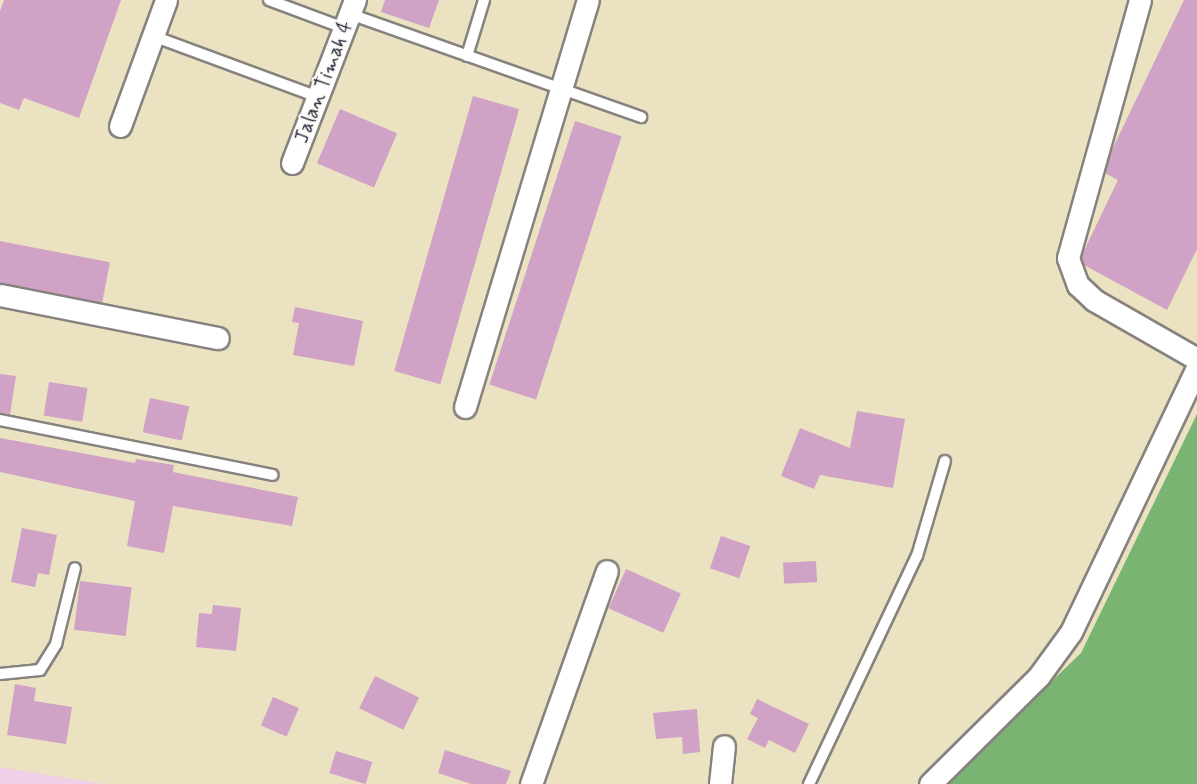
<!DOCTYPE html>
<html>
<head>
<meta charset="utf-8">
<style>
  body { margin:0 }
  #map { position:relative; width:1197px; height:784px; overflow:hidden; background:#ebe2c1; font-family:Mynerve,sans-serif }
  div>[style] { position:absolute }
  .built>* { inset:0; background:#efd0e6 }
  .forest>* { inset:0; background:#7ab472 }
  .building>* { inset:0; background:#cfa2c6; transform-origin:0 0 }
  .roads { filter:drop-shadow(2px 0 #86827e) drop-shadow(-2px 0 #86827e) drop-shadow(0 2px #86827e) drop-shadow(0 -2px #86827e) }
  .service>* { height:10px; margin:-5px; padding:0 5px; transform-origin:5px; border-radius:5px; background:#fff }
  .minor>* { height:21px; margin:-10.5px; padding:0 10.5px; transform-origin:10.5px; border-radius:10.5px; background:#fff }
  span { translate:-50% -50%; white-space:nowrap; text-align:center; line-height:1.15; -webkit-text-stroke:4.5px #fdfcf7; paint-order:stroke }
  .street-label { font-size:20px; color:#22223b }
</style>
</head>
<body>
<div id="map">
  <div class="built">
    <i style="clip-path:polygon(0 767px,104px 784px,0 784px)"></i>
  </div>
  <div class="forest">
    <i style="clip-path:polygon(1197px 414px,1197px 784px,945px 784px,1081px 653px)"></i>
  </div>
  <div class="building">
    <i style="clip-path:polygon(4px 0,121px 0,79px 118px,24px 98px,19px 110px,0 103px,0 11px)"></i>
    <i style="clip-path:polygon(385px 0,439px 0,429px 28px,381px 12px)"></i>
    <i style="clip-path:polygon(1184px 0,1197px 0,1197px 249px,1167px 310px,1084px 265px,1081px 257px,1118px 180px,1105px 173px,1110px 154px)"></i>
    <i style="left:473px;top:96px;width:48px;height:286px;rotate:16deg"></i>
    <i style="left:340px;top:109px;width:62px;height:59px;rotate:23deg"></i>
    <i style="left:575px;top:121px;width:49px;height:277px;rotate:18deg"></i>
    <i style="left:0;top:241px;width:112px;height:42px;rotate:11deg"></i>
    <i style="clip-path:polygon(295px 307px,363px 321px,354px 366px,293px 355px,299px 323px,292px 322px)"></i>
    <i style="clip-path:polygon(0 374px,16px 376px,10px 414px,0 413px)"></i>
    <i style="left:49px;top:382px;width:39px;height:34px;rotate:9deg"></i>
    <i style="left:150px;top:398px;width:40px;height:35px;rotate:12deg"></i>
    <i style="clip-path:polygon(857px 411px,905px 419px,893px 488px,820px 475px,814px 489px,781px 476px,800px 428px,850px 448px)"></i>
    <i style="clip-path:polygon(0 438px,135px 463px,136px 459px,174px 465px,173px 472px,298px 497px,292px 526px,173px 506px,164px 553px,127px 546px,135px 501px,0 472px)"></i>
    <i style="clip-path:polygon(22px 528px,57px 535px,49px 575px,38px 573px,35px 587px,11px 582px)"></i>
    <i style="left:721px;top:536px;width:31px;height:34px;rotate:19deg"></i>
    <i style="left:816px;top:561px;width:21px;height:33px;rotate:87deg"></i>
    <i style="left:626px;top:569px;width:60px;height:43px;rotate:24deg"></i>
    <i style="left:80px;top:581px;width:52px;height:49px;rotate:7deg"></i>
    <i style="clip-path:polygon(213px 605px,241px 608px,236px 651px,196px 647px,199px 613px,212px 614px)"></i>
    <i style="left:375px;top:676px;width:49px;height:36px;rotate:26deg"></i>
    <i style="clip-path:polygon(15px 684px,36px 688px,34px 701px,72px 707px,66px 744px,7px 735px)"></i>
    <i style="left:273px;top:697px;width:28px;height:31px;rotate:23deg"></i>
    <i style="clip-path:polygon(757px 699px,809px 724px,795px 753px,769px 740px,765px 748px,747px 739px,758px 718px,750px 714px)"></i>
    <i style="clip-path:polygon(697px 709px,700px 752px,683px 754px,682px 737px,656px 739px,653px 713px)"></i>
    <i style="clip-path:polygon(445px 750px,511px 771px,506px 784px,471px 784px,438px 773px)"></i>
    <i style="left:336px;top:751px;width:38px;height:23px;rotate:17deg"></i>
  </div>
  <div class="roads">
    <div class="service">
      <i style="left:269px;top:0;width:80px;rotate:20.5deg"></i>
      <i style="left:350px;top:14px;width:309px;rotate:19.5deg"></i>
      <i style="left:153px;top:36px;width:176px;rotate:20.3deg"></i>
      <i style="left:467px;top:56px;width:59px;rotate:-73.1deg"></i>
      <i style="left:0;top:420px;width:278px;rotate:11.4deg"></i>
      <i style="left:0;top:674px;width:40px;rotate:-5.7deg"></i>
      <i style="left:40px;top:670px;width:31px;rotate:-58deg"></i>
      <i style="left:56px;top:644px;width:78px;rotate:-76deg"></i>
      <i style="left:809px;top:784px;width:252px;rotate:-64.7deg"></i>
      <i style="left:917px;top:556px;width:99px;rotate:-73.6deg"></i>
    </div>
    <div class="minor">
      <i style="left:1140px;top:0;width:268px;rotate:105.6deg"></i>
      <i style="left:1068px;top:258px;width:29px;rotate:70deg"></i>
      <i style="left:1078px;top:285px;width:22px;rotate:43deg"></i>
      <i style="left:1094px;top:300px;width:119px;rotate:29.8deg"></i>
      <i style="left:120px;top:126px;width:134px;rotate:-69.9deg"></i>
      <i style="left:292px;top:163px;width:175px;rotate:-68.9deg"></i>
      <i style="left:0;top:295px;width:222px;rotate:11.2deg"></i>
      <i style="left:465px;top:407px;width:425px;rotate:-73.2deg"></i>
      <i style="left:531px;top:784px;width:226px;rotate:-70.4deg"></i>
      <i style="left:720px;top:784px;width:38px;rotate:-84deg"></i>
      <i style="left:930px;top:784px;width:153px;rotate:-44.7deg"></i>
      <i style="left:1039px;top:676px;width:54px;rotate:-54deg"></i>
      <i style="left:1071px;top:632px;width:293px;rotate:-64.5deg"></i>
    </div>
  </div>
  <div class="street-label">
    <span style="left:324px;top:82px;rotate:-69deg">Jalan Timah 4</span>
  </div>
</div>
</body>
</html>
